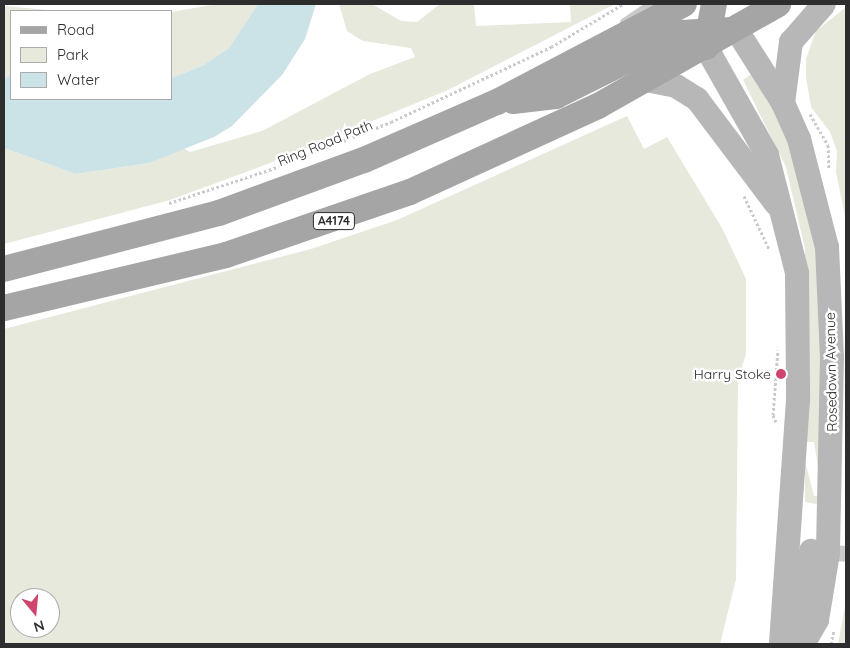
<!DOCTYPE html>
<html>
<head>
<meta charset="utf-8">
<style>
  body { margin:0 }
  #map { position:relative; width:850px; height:648px; overflow:hidden; background:#fff; font-family:Quicksand,sans-serif }
  div>[style] { position:absolute }
  .green>* { inset:0; background:#e6e9dc }
  .water>* { inset:0; background:#cbe2e7 }
  .path>* { height:3px; margin-top:-1.5px; transform-origin:0; background:repeating-linear-gradient(90deg,#cacaca 0 2.5px,transparent 0 5px) }
  .lane>* { height:9px; margin:-4.5px; padding:0 4.5px; transform-origin:4.5px; border-radius:4.5px; background:#cacaca }
  .street>* { height:16px; margin:-8px; padding:0 8px; transform-origin:8px; border-radius:8px; background:#cacaca }
  .secondary>* { height:24px; margin:-12px; padding:0 12px; transform-origin:12px; border-radius:12px; background:#b7b7b7 }
  .primary>* { height:26px; margin:-13px; padding:0 13px; transform-origin:13px; border-radius:13px; background:#a5a5a5 }
  .dots>* { width:14px; height:14px; translate:-50% -50%; box-sizing:border-box; border:2px solid #fff; border-radius:50% }
  span { translate:-50% -50%; white-space:nowrap; text-align:center; line-height:1.15; -webkit-text-stroke:5px #fff; paint-order:stroke }
  .shield-label span { padding:1px 4px; background:#fff; border:1px solid; border-radius:4px; -webkit-text-stroke-width:0 }
  .shield-label { font-size:12px; color:#2d2d2d; font-weight:700 }
  .street-label { font-size:14px; color:#2d2d2d }
  .poi-label { font-size:14px; color:#2d2d2d }
  .right { translate:-100% -50%; text-align:right }
  .frame { position:absolute; inset:0; border:5px solid #2d2d2d; pointer-events:none }
  .legend { position:absolute; left:10px; top:10px; width:162px; height:90px; box-sizing:border-box; background:#fff; border:1px solid #ababab; margin:0; padding:6px 9px; list-style:none; font-size:15px; color:#2d2d2d }
  .legend li { display:flex; align-items:center; gap:10px; height:25px }
  .legend b { width:25px; border:1px solid #ababab }
  .north { position:absolute; left:10px; top:588px; width:50px; height:50px; box-sizing:border-box; background:#fff; border:1px solid #ababab; border-radius:50%; rotate:163deg; font-size:14px; font-weight:700; line-height:20px; text-align:center; color:#2d2d2d }
  .north::after { content:''; display:block; margin:auto; width:18px; height:22px; background:#cf456d; clip-path:polygon(50% 0,100% 100%,50% 72%,0 100%) }
</style>
</head>
<body>
<div id="map">
  <div class="green">
    <i style="clip-path:polygon(217px 4px,258px 4px,229px 48px,202px 66px,171px 78px,171px 12px)"></i>
    <i style="clip-path:polygon(339px 4px,372px 4px,401px 21px,417px 22px,440px 4px,474px 4px,476px 26px,571px 22px,570px 4px,615px 4px,448px 90px,270px 163px,170px 200px,4px 244px,4px 148px,76px 174px,149px 163px,183px 148px,190px 152px,262px 131px,370px 74px,415px 57px,411px 48px,363px 41px,347px 31px)"></i>
    <i style="clip-path:polygon(4px 6px,60px 11px,11px 11px,11px 73px,4px 80px)"></i>
    <i style="clip-path:polygon(846px 7px,846px 221px,836px 172px,837px 151px,830px 132px,811px 107px,806px 77px,806px 59px,816px 31px)"></i>
    <i style="clip-path:polygon(753px 73px,782px 120px,822px 265px,821px 484px,814px 442px,806px 442px,805px 249px,786px 167px,743px 80px)"></i>
    <i style="clip-path:polygon(evenodd,627px 116px,644px 149px,667px 137px,722px 228px,746px 279px,746px 354px,738px 379px,736px 579px,720px 644px,4px 644px,4px 329px,311px 249px,397px 220px,627px 116px,20px 598px,50px 598px,50px 628px,20px 628px,20px 598px)"></i>
    <i style="clip-path:polygon(805px 461px,814px 496px,822px 496px,822px 505px,805px 502px)"></i>
    <i style="clip-path:polygon(846px 599px,846px 644px,838px 644px,844px 612px)"></i>
  </div>
  <div class="water">
    <i style="clip-path:polygon(258px 4px,316px 4px,305px 39px,282px 75px,232px 126px,214px 137px,149px 163px,76px 174px,4px 148px,4px 80px,11px 73px,11px 99px,171px 99px,171px 78px,202px 66px,229px 48px)"></i>
  </div>
  <div class="path">
    <i style="left:810px;top:114px;width:36px;rotate:60deg"></i>
    <i style="left:828px;top:145px;width:24px;rotate:88deg"></i>
    <i style="left:744px;top:196px;width:59px;rotate:64.7deg"></i>
    <i style="left:169px;top:203px;width:105px;rotate:-18.3deg"></i>
    <i style="left:269px;top:170px;width:131px;rotate:-21.5deg"></i>
    <i style="left:391px;top:122px;width:177px;rotate:-25.1deg"></i>
    <i style="left:551px;top:47px;width:84px;rotate:-30.8deg"></i>
    <i style="left:776px;top:422px;width:8px;rotate:-113deg"></i>
    <i style="left:773px;top:415px;width:65px;rotate:-85.6deg"></i>
    <i style="left:831px;top:644px;width:14px;rotate:-78deg"></i>
  </div>
  <div class="lane">
    <i style="left:624px;top:22px;width:32px;rotate:-34deg"></i>
  </div>
  <div class="street">
    <i style="left:819px;top:552px;width:27px;rotate:4deg"></i>
  </div>
  <div class="secondary">
    <i style="left:736px;top:29px;width:88px;rotate:57.6deg"></i>
    <i style="left:783px;top:103px;width:39px;rotate:66deg"></i>
    <i style="left:799px;top:139px;width:112px;rotate:75.5deg"></i>
    <i style="left:827px;top:247px;width:111px;rotate:87.4deg"></i>
    <i style="left:832px;top:358px;width:195px;rotate:91.2deg"></i>
    <i style="left:828px;top:553px;width:68px;rotate:99.3deg"></i>
    <i style="left:817px;top:620px;width:28px;rotate:120deg"></i>
    <i style="left:706px;top:47px;width:124px;rotate:60.5deg"></i>
    <i style="left:767px;top:155px;width:122px;rotate:75.7deg"></i>
    <i style="left:797px;top:273px;width:127px;rotate:89.5deg"></i>
    <i style="left:798px;top:400px;width:245px;rotate:94deg"></i>
    <i style="left:646px;top:80px;width:31px;rotate:11deg"></i>
    <i style="left:676px;top:86px;width:25px;rotate:32deg"></i>
    <i style="left:697px;top:99px;width:131px;rotate:53deg"></i>
    <i style="left:783px;top:103px;width:62px;rotate:-82.5deg"></i>
    <i style="left:791px;top:42px;width:50px;rotate:-49deg"></i>
    <i style="left:793px;top:644px;width:95px;rotate:-79deg"></i>
  </div>
  <div class="primary">
    <i style="left:706px;top:47px;width:44px;rotate:-79.5deg"></i>
    <i style="left:513px;top:101px;width:43px;rotate:-6.6deg"></i>
    <i style="left:556px;top:96px;width:141px;rotate:-26.6deg"></i>
    <i style="left:682px;top:33px;width:49px;rotate:-3.5deg"></i>
    <i style="left:4px;top:269px;width:222px;rotate:-14.6deg"></i>
    <i style="left:219px;top:213px;width:154px;rotate:-20.1deg"></i>
    <i style="left:364px;top:160px;width:145px;rotate:-23.6deg"></i>
    <i style="left:497px;top:102px;width:211px;rotate:-27.7deg"></i>
    <i style="left:4px;top:308px;width:228px;rotate:-13.4deg"></i>
    <i style="left:226px;top:255px;width:194px;rotate:-18.9deg"></i>
    <i style="left:410px;top:192px;width:207px;rotate:-24.6deg"></i>
    <i style="left:598px;top:106px;width:207px;rotate:-29.5deg"></i>
  </div>
  <div class="dots">
    <i style="left:781px;top:374px;background:#cf456d"></i>
  </div>
  <div class="shield-label">
    <span style="left:334px;top:221px">A4174</span>
  </div>
  <div class="street-label">
    <span style="left:325px;top:143px;rotate:-22deg">Ring Road Path</span>
    <span style="left:831px;top:372px;rotate:-91deg">Rosedown Avenue</span>
  </div>
  <div class="poi-label">
    <span class="right" style="left:771px;top:374px">Harry Stoke</span>
  </div>
  <div class="frame"></div>
  <ul class="legend">
  <li><b style="height:6px;background:#a5a5a5"></b>Road</li>
  <li><b style="height:14px;background:#e6e9dc"></b>Park</li>
  <li><b style="height:14px;background:#cbe2e7"></b>Water</li>
  </ul>
  <div class="north">N</div>
</div>
</body>
</html>
